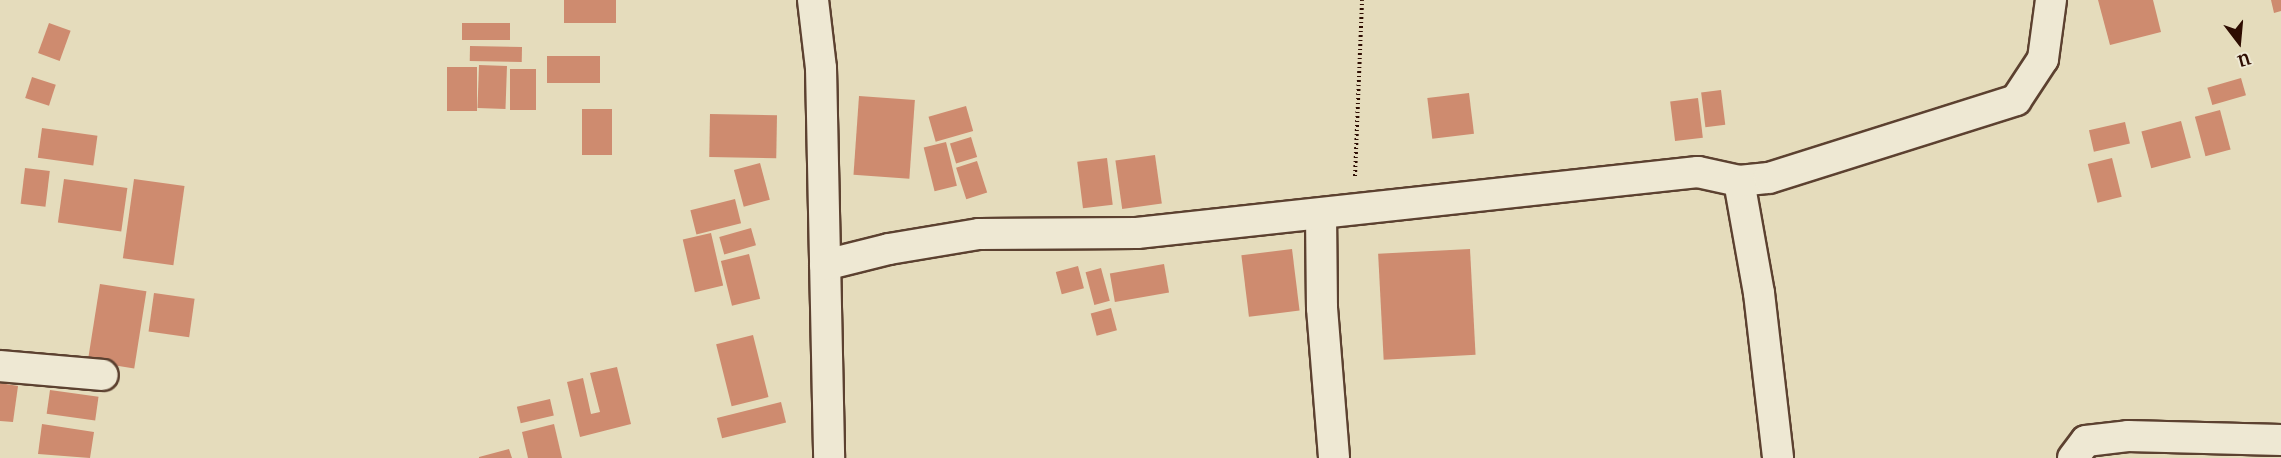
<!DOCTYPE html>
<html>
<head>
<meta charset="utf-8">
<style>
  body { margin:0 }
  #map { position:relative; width:2281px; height:458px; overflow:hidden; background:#e5dcbc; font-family:"IM FELL French Canon",serif }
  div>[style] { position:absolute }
  .building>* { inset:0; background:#ce8b6f; transform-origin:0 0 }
  .path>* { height:4px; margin-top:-2px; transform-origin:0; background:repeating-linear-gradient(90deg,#2e0d02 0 1.5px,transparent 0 4.5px) }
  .roads { filter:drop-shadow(2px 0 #5c4130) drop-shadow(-2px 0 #5c4130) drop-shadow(0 2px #5c4130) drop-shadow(0 -2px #5c4130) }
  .minor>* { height:30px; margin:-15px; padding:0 15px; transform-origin:15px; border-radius:15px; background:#eee8d3 }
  span { translate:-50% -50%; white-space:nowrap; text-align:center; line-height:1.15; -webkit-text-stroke:5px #eee8d3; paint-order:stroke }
  .north { position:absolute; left:2209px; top:12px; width:60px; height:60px; -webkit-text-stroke:4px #eee8d3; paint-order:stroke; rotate:164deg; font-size:16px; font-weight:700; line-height:24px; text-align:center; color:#2e0d02 }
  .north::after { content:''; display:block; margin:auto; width:21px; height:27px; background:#2e0d02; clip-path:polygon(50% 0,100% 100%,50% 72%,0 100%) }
</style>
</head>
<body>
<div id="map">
  <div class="building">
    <i style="left:564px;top:0;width:52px;height:23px"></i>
    <i style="clip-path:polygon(2098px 0,2153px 0,2161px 32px,2110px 45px)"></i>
    <i style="clip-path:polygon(2271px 0,2281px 0,2281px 11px,2274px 13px)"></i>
    <i style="left:49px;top:23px;width:23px;height:32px;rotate:20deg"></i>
    <i style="left:462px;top:23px;width:48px;height:17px"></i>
    <i style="left:470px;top:46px;width:52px;height:15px;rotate:1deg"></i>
    <i style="left:547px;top:56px;width:53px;height:27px"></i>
    <i style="left:479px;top:65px;width:28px;height:43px;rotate:2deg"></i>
    <i style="left:447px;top:67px;width:30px;height:44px"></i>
    <i style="left:510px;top:69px;width:26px;height:41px"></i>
    <i style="left:32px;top:77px;width:25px;height:22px;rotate:18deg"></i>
    <i style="left:2241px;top:78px;width:18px;height:35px;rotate:74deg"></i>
    <i style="left:1721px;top:90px;width:35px;height:20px;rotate:83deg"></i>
    <i style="left:1469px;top:93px;width:41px;height:42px;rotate:83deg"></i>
    <i style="left:859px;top:96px;width:56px;height:79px;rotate:4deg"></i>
    <i style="left:1698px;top:98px;width:40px;height:28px;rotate:83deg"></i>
    <i style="left:966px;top:106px;width:26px;height:39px;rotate:74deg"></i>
    <i style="left:582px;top:109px;width:30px;height:46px"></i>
    <i style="left:2220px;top:110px;width:41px;height:26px;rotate:75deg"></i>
    <i style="left:710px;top:114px;width:67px;height:43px;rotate:1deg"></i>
    <i style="left:2181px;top:121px;width:38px;height:41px;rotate:75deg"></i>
    <i style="left:2125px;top:122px;width:22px;height:37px;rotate:77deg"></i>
    <i style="left:42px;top:128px;width:56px;height:30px;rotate:8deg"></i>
    <i style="left:971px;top:137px;width:21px;height:22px;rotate:73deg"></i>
    <i style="left:946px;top:142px;width:45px;height:23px;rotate:76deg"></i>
    <i style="left:1155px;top:155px;width:49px;height:40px;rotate:82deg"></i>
    <i style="left:1107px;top:158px;width:47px;height:30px;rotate:83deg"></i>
    <i style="left:2112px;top:158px;width:40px;height:25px;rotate:76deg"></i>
    <i style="left:977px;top:161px;width:33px;height:22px;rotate:72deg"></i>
    <i style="left:760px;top:163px;width:38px;height:27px;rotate:75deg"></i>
    <i style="left:25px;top:168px;width:25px;height:36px;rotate:7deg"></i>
    <i style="left:64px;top:179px;width:64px;height:44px;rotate:8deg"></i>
    <i style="left:134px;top:179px;width:51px;height:80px;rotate:8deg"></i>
    <i style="left:735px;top:199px;width:25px;height:46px;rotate:76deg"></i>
    <i style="left:751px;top:228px;width:18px;height:33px;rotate:74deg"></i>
    <i style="left:711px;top:233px;width:54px;height:29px;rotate:77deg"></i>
    <i style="left:1292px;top:249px;width:62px;height:51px;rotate:83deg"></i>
    <i style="left:1470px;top:249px;width:106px;height:92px;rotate:87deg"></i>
    <i style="left:749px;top:254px;width:46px;height:29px;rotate:76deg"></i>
    <i style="left:1164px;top:264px;width:29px;height:55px;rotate:80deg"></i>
    <i style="left:1078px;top:266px;width:23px;height:23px;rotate:75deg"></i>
    <i style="left:1101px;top:268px;width:34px;height:16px;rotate:75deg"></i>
    <i style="left:100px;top:284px;width:47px;height:78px;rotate:9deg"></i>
    <i style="left:154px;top:293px;width:41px;height:39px;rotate:8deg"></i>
    <i style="left:1111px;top:308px;width:23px;height:21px;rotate:75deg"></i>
    <i style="left:753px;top:335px;width:64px;height:38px;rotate:76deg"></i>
    <i style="clip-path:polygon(617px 367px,631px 424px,580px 437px,567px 382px,583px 378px,591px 414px,600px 412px,590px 373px)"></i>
    <i style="clip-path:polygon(0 383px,18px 386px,13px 422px,0 421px)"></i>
    <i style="left:50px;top:390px;width:49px;height:24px;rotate:8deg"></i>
    <i style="left:550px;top:399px;width:17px;height:34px;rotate:77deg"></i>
    <i style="left:781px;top:402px;width:21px;height:66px;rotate:76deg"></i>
    <i style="clip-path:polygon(42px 424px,94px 432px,90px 458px,38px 454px)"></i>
    <i style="clip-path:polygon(554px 424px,562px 458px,528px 458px,522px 432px)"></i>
    <i style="clip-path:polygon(509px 449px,512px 458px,479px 458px,479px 457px)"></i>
  </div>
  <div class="path">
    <i style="left:1355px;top:176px;width:176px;rotate:-87.7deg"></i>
  </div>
  <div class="roads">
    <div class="minor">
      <i style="left:813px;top:0;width:68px;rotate:83.3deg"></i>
      <i style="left:821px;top:68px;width:390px;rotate:88.8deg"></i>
      <i style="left:1739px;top:181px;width:114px;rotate:79.9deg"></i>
      <i style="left:1759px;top:293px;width:166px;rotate:83.4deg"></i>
      <i style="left:1321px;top:214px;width:94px;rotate:89.4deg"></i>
      <i style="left:1322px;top:308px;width:150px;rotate:85.4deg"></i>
      <i style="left:825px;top:265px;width:66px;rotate:-14deg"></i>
      <i style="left:889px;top:249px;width:91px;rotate:-9.5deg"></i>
      <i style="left:979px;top:234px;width:158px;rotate:-0.4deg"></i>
      <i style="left:1137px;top:233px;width:564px;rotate:-6.21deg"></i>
      <i style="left:1698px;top:172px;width:42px;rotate:12.4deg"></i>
      <i style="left:1739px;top:181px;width:30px;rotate:-6deg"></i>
      <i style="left:1769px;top:178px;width:259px;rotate:-17.5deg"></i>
      <i style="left:2016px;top:100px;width:49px;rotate:-56.6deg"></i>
      <i style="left:2043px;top:59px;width:60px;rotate:-82.3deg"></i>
      <i style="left:0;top:366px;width:103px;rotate:5deg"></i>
      <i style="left:2073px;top:458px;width:21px;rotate:-53deg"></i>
      <i style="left:2086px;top:441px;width:42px;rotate:-6.8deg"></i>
      <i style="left:2128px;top:436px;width:153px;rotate:1.5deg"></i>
    </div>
  </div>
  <div class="north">U</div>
</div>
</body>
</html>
